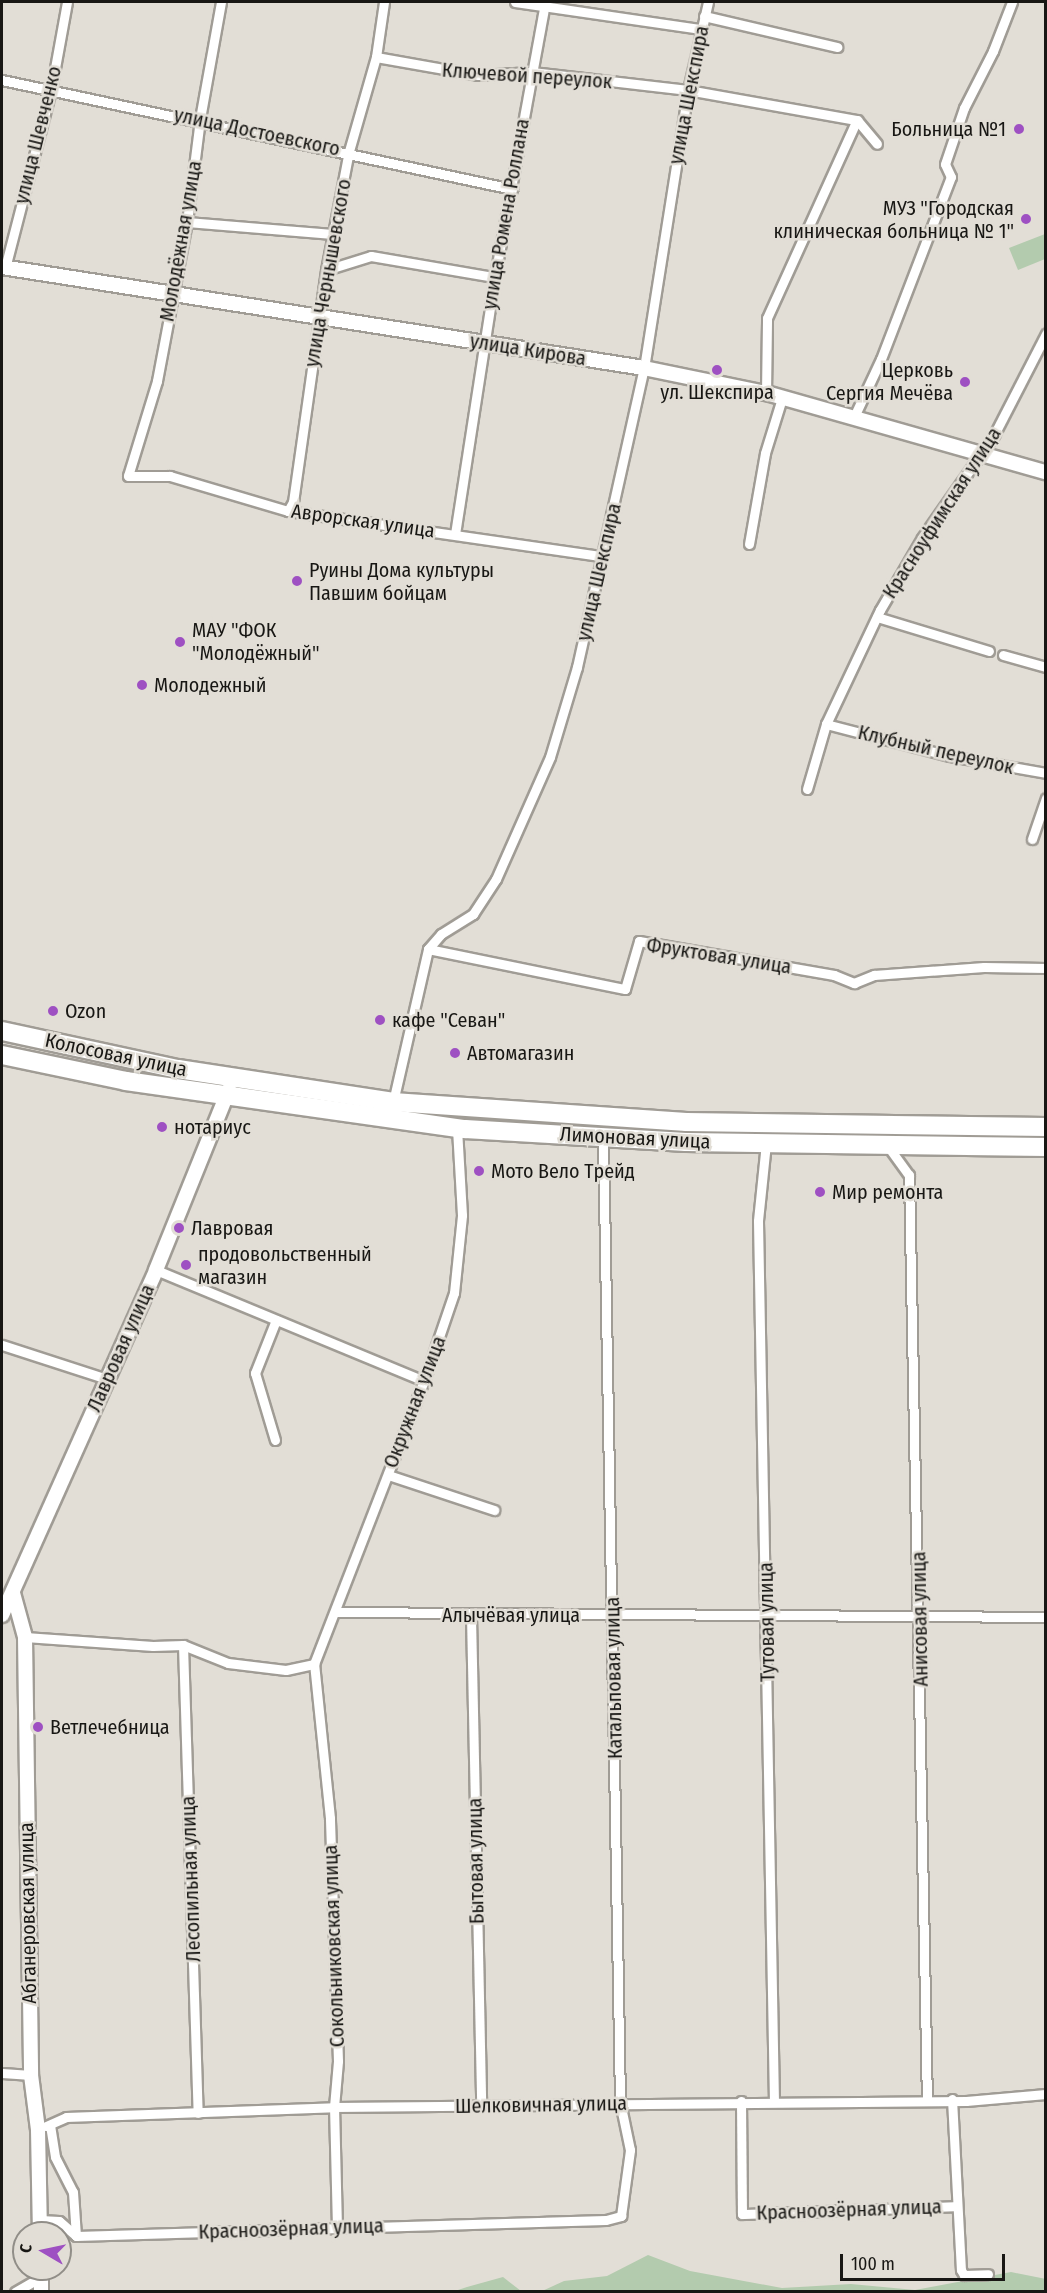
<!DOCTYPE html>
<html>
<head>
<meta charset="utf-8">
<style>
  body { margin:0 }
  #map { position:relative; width:1047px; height:2293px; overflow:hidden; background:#e2ded6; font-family:"Fira Sans Condensed",sans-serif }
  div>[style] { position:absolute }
  .green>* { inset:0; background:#b3cbae }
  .roads { filter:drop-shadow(2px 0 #a09c95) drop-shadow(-2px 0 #a09c95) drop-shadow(0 2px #a09c95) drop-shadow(0 -2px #a09c95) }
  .street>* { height:9px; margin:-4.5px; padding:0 4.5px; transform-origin:4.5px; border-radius:4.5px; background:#fff }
  .secondary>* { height:14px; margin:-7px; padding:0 7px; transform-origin:7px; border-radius:7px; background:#fff }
  .highway>* { height:18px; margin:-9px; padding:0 9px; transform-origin:9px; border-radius:9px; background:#fff }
  .dots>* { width:16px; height:16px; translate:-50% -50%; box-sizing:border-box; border:3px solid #e2ded6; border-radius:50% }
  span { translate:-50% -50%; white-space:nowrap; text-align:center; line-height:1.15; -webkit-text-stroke:5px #e2ded6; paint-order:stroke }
  .street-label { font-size:20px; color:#181714 }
  .poi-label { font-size:20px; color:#181714 }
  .right { translate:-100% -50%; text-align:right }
  .left { translate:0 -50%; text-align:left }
  .frame { position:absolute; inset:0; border:3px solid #181714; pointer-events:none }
  .north { position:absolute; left:12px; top:2221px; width:60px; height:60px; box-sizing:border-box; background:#e2ded6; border:2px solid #918e88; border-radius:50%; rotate:279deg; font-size:16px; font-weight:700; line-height:24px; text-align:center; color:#181714 }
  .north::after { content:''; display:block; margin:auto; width:21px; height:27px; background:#9e50c2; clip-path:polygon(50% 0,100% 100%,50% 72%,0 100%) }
  .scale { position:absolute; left:840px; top:2254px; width:165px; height:27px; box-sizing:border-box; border:3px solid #181714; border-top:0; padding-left:8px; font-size:18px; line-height:21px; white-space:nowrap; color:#181714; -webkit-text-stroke:4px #e2ded6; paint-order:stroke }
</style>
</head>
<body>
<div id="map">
  <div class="green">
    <i style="clip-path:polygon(1045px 234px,1045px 259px,1018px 270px,1009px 248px)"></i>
    <i style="clip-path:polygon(648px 2255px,690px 2271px,782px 2288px,851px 2284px,915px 2290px,1011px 2272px,1046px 2279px,1045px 2292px,540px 2292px,564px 2281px,607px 2276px)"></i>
    <i style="clip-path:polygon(503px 2277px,521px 2291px,455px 2291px,467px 2287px)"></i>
  </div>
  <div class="roads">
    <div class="street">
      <i style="left:221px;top:2px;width:119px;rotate:100.2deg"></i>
      <i style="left:200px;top:119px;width:104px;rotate:97.2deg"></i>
      <i style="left:187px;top:222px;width:162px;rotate:100.7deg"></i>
      <i style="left:157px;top:381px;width:99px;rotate:107deg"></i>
      <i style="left:128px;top:476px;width:42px"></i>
      <i style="left:170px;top:476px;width:123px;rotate:16.5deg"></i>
      <i style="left:288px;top:511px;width:317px;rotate:8.2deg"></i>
      <i style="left:515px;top:2px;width:188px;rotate:8.3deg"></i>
      <i style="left:704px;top:16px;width:137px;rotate:13.1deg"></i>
      <i style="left:376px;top:57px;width:104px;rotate:10deg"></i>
      <i style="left:478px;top:75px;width:54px;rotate:-3.2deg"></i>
      <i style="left:532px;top:72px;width:157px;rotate:6.6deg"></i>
      <i style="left:688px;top:90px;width:172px;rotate:10.1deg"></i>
      <i style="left:2px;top:80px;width:522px;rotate:12.06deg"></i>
      <i style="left:187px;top:222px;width:146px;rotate:4.7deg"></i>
      <i style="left:5px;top:268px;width:184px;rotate:-75.5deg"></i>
      <i style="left:51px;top:90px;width:89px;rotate:-79.7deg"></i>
      <i style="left:326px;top:270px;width:47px;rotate:-17.3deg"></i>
      <i style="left:371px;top:256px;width:125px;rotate:9.7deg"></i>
      <i style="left:766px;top:393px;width:75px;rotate:-89.2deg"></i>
      <i style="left:767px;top:318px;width:217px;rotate:-65.6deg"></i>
      <i style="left:857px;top:120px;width:31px;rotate:50deg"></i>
      <i style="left:853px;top:419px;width:66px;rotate:-65deg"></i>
      <i style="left:881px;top:359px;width:195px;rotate:-69deg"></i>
      <i style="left:951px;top:177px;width:14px;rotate:-115deg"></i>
      <i style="left:945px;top:164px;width:59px;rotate:-71.3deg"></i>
      <i style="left:964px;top:108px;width:64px;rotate:-63deg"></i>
      <i style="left:993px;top:51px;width:53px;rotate:-68.8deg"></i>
      <i style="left:288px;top:511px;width:10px;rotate:-61deg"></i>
      <i style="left:293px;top:502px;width:234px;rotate:-81.9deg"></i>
      <i style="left:326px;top:270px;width:121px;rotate:-79.1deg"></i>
      <i style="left:349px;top:151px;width:98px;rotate:-74deg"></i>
      <i style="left:376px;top:57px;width:56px;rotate:-81.7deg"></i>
      <i style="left:455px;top:534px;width:256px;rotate:-81.2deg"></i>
      <i style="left:494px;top:281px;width:284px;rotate:-79.6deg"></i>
      <i style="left:749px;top:544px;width:92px;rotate:-80deg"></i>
      <i style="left:765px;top:453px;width:58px;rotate:-72.8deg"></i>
      <i style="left:877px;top:617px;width:117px;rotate:16.9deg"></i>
      <i style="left:1003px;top:655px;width:45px;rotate:15.6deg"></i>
      <i style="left:826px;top:724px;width:128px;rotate:14.5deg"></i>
      <i style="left:950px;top:756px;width:97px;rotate:10deg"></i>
      <i style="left:807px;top:789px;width:68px;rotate:-73.7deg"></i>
      <i style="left:826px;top:724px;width:126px;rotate:-64.7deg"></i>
      <i style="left:880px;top:610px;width:83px;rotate:-59.7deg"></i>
      <i style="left:922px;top:538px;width:126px;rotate:-55deg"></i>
      <i style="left:994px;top:435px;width:114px;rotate:-62.8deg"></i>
      <i style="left:1032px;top:839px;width:43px;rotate:-71.1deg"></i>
      <i style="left:428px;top:949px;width:201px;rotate:11.5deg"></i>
      <i style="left:625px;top:989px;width:50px;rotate:-73.7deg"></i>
      <i style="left:639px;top:941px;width:198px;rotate:9.9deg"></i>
      <i style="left:834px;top:975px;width:22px;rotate:22deg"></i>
      <i style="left:854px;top:983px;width:22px;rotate:-22deg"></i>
      <i style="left:874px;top:975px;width:110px;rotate:-4.2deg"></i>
      <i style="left:984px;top:967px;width:62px;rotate:0.9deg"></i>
      <i style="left:393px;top:1102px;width:157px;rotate:-77.1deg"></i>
      <i style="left:428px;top:949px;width:20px;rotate:-49deg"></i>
      <i style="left:441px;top:934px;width:38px;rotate:-32deg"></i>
      <i style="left:473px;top:914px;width:42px;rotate:-56.7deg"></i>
      <i style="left:496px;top:879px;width:133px;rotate:-66.1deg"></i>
      <i style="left:550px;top:757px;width:94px;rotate:-73.3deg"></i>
      <i style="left:577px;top:667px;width:306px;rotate:-77.4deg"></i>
      <i style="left:644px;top:368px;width:281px;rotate:-81deg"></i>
      <i style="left:688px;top:90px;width:90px;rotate:-77.2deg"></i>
      <i style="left:766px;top:1143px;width:78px;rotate:95.9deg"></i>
      <i style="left:758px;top:1221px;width:880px;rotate:88.96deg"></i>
      <i style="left:887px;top:1145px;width:37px;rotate:54deg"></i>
      <i style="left:909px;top:1175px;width:925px;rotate:88.89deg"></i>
      <i style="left:156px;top:1270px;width:290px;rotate:22.5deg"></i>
      <i style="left:2px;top:1345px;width:110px;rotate:17.9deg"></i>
      <i style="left:275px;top:1440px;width:70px;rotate:-106.6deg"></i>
      <i style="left:255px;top:1373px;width:57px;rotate:-68.4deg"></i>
      <i style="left:388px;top:1475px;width:112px;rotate:18.3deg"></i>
      <i style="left:336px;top:1612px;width:710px;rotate:0.4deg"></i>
      <i style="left:471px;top:1616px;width:490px;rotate:88.8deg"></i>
      <i style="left:25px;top:1637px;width:128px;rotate:4deg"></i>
      <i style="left:153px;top:1646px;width:30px;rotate:-2deg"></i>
      <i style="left:183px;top:1645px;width:48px;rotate:21.8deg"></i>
      <i style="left:228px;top:1663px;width:58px;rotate:6.9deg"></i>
      <i style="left:286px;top:1670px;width:29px;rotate:-12deg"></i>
      <i style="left:183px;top:1645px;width:468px;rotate:88.2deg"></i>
      <i style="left:2px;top:2073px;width:29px;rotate:4deg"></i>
      <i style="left:952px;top:2099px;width:171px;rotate:87deg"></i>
      <i style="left:961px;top:2270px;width:6px;rotate:59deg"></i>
      <i style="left:964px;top:2275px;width:24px;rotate:-2deg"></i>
      <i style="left:741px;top:2101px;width:113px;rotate:89.5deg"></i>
      <i style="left:742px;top:2214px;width:214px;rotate:-2.1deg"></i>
      <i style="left:50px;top:2125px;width:32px;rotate:81deg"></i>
      <i style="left:55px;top:2157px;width:39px;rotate:63deg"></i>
      <i style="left:73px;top:2192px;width:44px;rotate:86.1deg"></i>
      <i style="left:76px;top:2236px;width:530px;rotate:-1.73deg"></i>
      <i style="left:606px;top:2220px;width:16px;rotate:-15deg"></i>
      <i style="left:621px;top:2216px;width:67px;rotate:-82.2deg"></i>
      <i style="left:630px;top:2150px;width:49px;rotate:-101.8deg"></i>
      <i style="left:620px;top:2102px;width:964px;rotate:-91.01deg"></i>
      <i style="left:46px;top:2126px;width:22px;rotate:-24deg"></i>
      <i style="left:66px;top:2117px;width:268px;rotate:-2.1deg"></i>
      <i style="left:334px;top:2107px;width:632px;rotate:-0.54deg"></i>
      <i style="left:966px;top:2101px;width:80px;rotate:-5deg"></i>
      <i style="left:40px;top:2220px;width:19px;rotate:3deg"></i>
      <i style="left:59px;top:2221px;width:23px;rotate:41deg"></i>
      <i style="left:337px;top:2228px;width:121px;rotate:-91.4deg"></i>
      <i style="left:334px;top:2107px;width:46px;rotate:-85deg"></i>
      <i style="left:338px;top:2061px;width:243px;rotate:-91.9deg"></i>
      <i style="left:330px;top:1818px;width:155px;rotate:-95.9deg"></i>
      <i style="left:314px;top:1664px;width:304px;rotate:-68.8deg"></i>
      <i style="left:424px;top:1381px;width:93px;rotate:-71.2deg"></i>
      <i style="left:454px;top:1293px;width:78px;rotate:-84.1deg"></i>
      <i style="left:462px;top:1215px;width:87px;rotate:-93.3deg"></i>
      <i style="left:15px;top:2292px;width:30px;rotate:-30deg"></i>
    </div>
    <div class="secondary">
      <i style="left:2px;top:267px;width:650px;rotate:8.94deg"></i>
      <i style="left:644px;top:368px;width:125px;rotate:11.6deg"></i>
      <i style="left:766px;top:393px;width:291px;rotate:15.8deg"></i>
      <i style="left:13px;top:1593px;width:46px;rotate:74.7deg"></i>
      <i style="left:25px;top:1637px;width:438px;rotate:89.2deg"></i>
      <i style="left:31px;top:2075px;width:55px;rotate:82.7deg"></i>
      <i style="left:38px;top:2130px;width:103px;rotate:88.9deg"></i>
      <i style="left:2px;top:1615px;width:378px;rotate:-65.9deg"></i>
      <i style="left:156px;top:1270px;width:195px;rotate:-68deg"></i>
      <i style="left:41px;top:2292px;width:23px;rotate:-90deg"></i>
    </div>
    <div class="highway">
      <i style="left:2px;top:1031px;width:180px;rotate:12.2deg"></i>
      <i style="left:178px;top:1069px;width:218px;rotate:8.7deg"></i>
      <i style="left:393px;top:1102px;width:294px;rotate:3.9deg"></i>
      <i style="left:686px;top:1122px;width:360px;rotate:0.8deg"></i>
      <i style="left:2px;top:1055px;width:127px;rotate:11.8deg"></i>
      <i style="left:126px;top:1081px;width:342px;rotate:8.1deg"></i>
      <i style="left:465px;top:1129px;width:221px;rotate:3.4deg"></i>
      <i style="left:686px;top:1142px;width:360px;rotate:0.8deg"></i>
    </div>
  </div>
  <div class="dots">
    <i style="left:1019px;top:129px;background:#9e50c2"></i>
    <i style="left:1026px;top:219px;background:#9e50c2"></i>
    <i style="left:717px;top:370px;background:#9e50c2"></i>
    <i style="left:965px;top:382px;background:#9e50c2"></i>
    <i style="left:297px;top:581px;background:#9e50c2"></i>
    <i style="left:180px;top:642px;background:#9e50c2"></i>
    <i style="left:142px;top:685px;background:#9e50c2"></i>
    <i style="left:53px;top:1011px;background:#9e50c2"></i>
    <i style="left:380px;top:1020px;background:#9e50c2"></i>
    <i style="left:455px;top:1053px;background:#9e50c2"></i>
    <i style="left:162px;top:1127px;background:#9e50c2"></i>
    <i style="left:479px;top:1171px;background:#9e50c2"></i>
    <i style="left:820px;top:1192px;background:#9e50c2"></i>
    <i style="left:179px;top:1228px;background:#9e50c2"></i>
    <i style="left:186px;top:1265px;background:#9e50c2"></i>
    <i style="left:38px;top:1727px;background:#9e50c2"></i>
  </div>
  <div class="street-label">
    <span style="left:527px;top:76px;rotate:4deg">Ключевой переулок</span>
    <span style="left:689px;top:95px;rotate:-79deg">улица Шекспира</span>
    <span style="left:257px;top:132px;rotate:12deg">улица Достоевского</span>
    <span style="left:38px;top:135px;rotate:-76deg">улица Шевченко</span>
    <span style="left:506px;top:214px;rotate:-80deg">улица Ромена Роллана</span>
    <span style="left:181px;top:241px;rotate:-80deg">Молодёжная улица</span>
    <span style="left:328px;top:273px;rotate:-80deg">улица Чернышевского</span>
    <span style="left:528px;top:350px;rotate:9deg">улица Кирова</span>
    <span style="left:942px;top:513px;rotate:-57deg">Красноуфимская улица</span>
    <span style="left:363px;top:521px;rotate:8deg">Аврорская улица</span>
    <span style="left:599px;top:572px;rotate:-77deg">улица Шекспира</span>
    <span style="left:936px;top:750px;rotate:13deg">Клубный переулок</span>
    <span style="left:719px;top:956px;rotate:9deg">Фруктовая улица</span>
    <span style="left:116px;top:1055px;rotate:12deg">Колосовая улица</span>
    <span style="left:635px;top:1138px;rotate:3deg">Лимоновая улица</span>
    <span style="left:121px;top:1348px;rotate:-66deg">Лавровая улица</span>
    <span style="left:415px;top:1402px;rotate:-69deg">Окружная улица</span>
    <span style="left:511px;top:1615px">Алычёвая улица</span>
    <span style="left:920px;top:1619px;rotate:-91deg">Анисовая улица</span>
    <span style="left:767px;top:1622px;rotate:-91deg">Тутовая улица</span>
    <span style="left:614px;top:1678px;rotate:-91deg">Катальповая улица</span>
    <span style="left:476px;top:1861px;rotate:-91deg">Бытовая улица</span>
    <span style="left:191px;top:1879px;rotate:-92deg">Лесопильная улица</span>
    <span style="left:28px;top:1913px;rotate:-91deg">Абганеровская улица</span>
    <span style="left:334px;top:1946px;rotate:-92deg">Сокольниковская улица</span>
    <span style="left:541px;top:2105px;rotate:-1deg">Шелковичная улица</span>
    <span style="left:849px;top:2210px;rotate:-2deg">Красноозёрная улица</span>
    <span style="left:291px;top:2229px;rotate:-2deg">Красноозёрная улица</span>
  </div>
  <div class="poi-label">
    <span class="right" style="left:1006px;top:129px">Больница №1</span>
    <span class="right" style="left:1014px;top:220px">МУЗ "Городская<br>клиническая больница № 1"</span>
    <span class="right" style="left:953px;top:382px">Церковь<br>Сергия Мечёва</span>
    <span style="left:717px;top:392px">ул. Шекспира</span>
    <span class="left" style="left:309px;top:582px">Руины Дома культуры<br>Павшим бойцам</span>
    <span class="left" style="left:192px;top:642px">МАУ "ФОК<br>"Молодёжный"</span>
    <span class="left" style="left:154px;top:685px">Молодежный</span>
    <span class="left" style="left:65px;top:1011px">Ozon</span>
    <span class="left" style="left:392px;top:1020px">кафе "Севан"</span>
    <span class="left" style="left:467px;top:1053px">Автомагазин</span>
    <span class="left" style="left:174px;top:1127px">нотариус</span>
    <span class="left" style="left:491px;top:1171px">Мото Вело Трейд</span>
    <span class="left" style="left:832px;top:1192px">Мир ремонта</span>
    <span class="left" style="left:191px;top:1228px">Лавровая</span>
    <span class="left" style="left:198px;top:1266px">продовольственный<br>магазин</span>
    <span class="left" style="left:50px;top:1727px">Ветлечебница</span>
  </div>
  <div class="frame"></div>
  <div class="north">С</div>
  <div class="scale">100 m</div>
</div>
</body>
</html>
